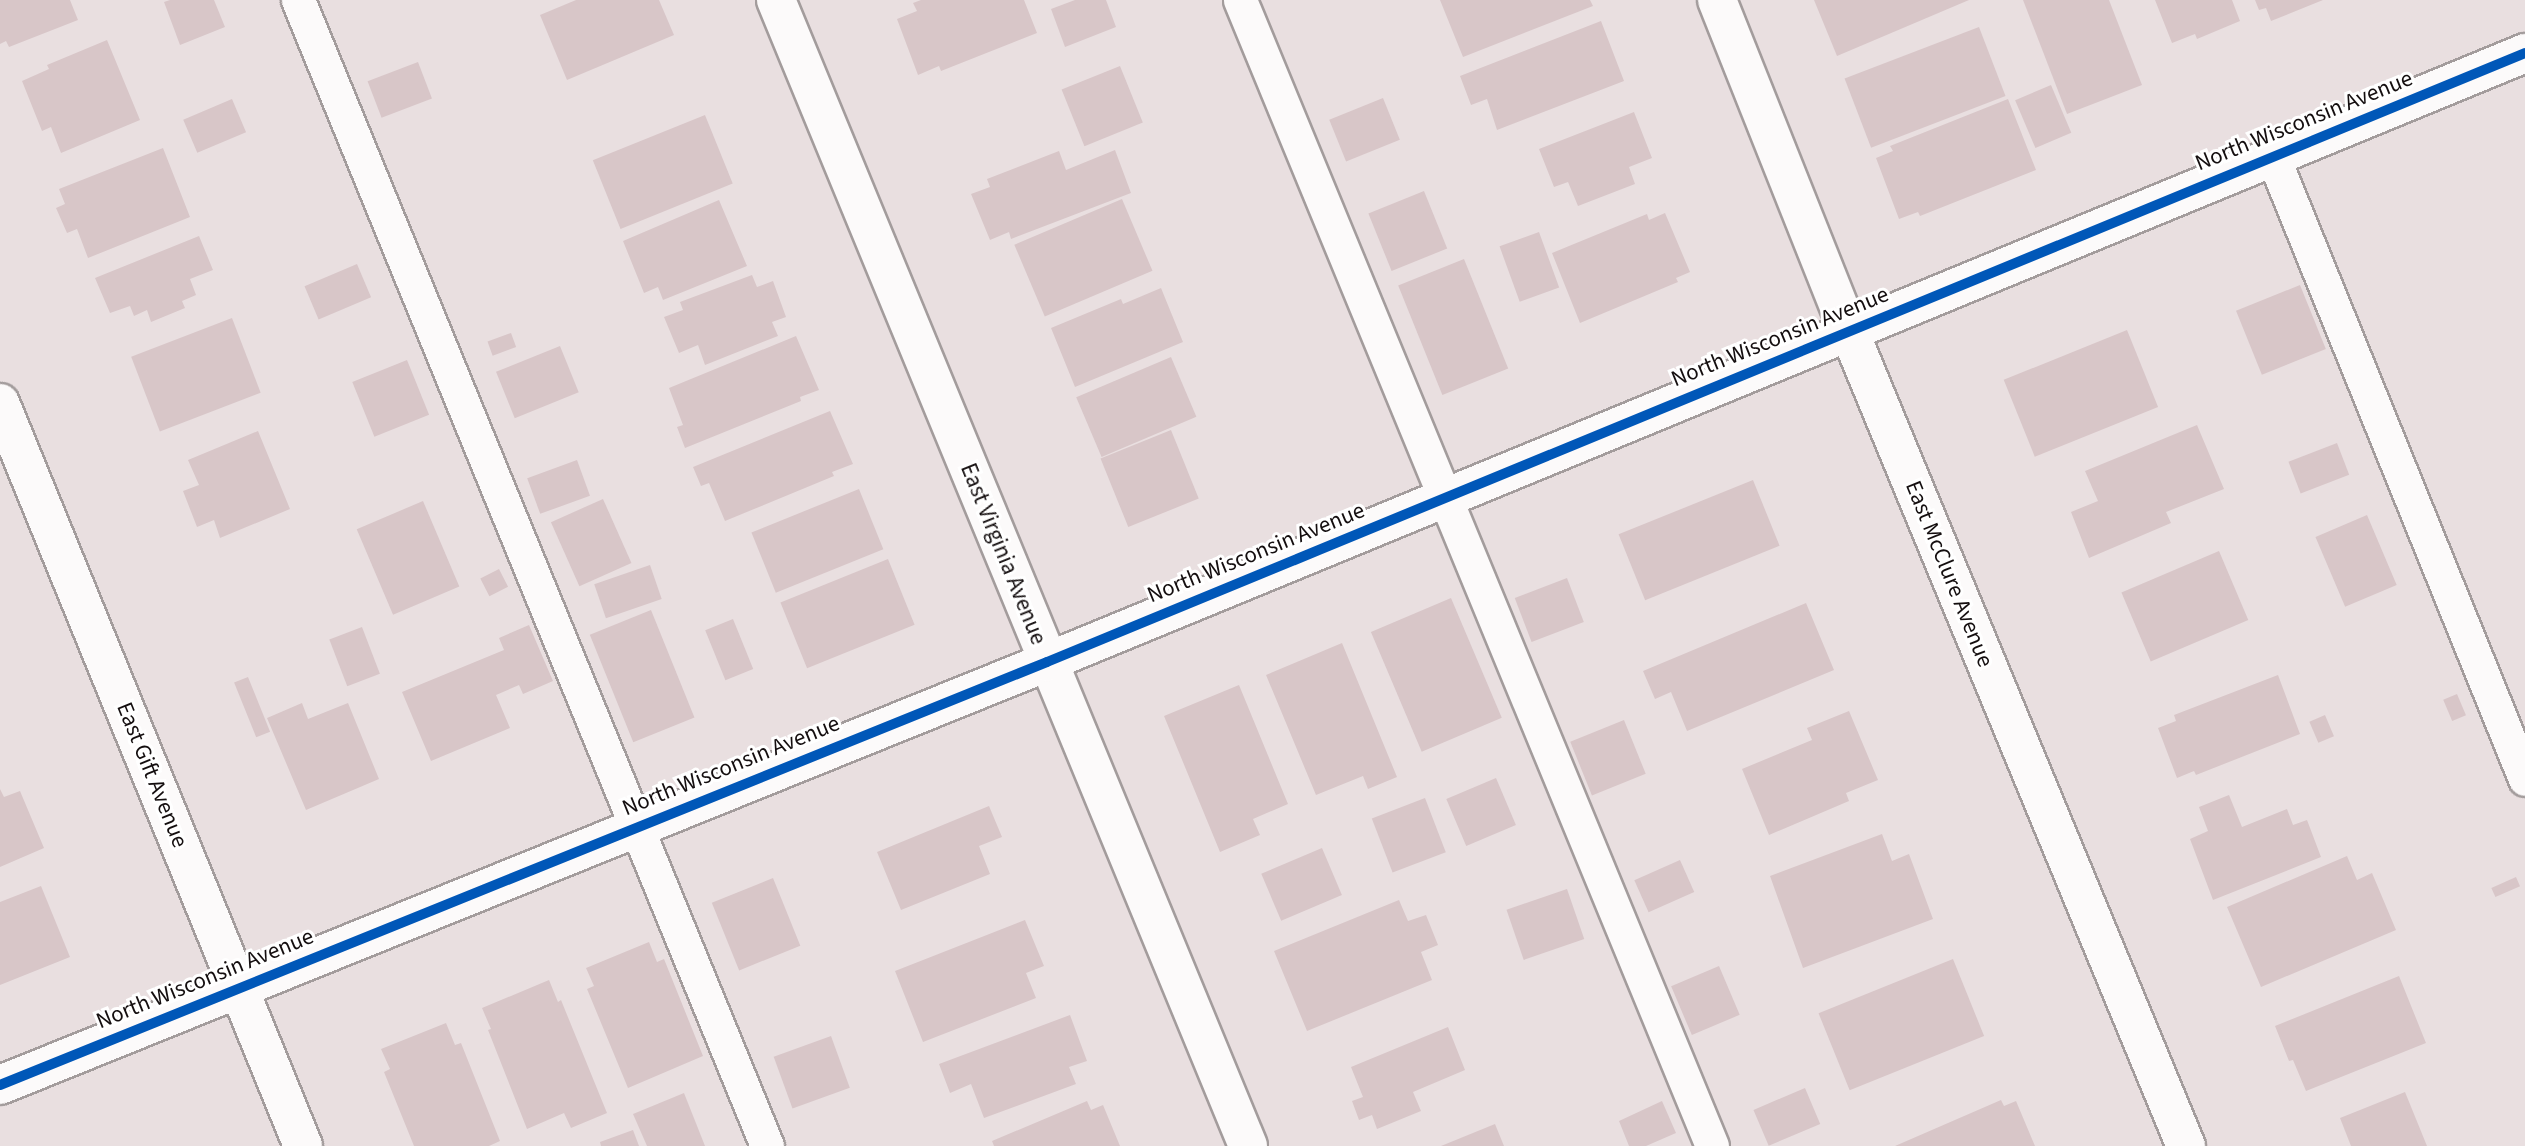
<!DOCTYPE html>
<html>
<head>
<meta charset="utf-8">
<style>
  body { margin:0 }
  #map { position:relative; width:2525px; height:1146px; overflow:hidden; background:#e9dfe0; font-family:"Source Sans 3",sans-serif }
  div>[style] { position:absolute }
  .building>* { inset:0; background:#d8c6c8; transform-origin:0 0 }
  .roads { filter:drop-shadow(2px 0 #a39c9c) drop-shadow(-2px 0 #a39c9c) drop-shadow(0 2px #a39c9c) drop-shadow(0 -2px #a39c9c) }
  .service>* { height:33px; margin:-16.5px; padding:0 16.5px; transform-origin:16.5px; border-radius:16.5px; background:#fcfafa }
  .minor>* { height:38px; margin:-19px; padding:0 19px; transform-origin:19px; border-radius:19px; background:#fcfafa }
  .tertiary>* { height:38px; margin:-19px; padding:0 19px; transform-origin:19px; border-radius:19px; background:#fcfafa }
  .cycleway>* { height:10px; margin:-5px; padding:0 5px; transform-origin:5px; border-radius:5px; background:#0057b8 }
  span { translate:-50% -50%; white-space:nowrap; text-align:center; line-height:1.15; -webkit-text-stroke:6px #fff; paint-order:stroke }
  .street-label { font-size:23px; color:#140e0f }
</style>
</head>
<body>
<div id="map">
  <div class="building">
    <i style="clip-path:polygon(0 0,70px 0,78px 20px,9px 47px,6px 41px,0 44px)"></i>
    <i style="clip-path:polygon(170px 0,214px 0,225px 27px,180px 45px,164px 2px)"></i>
    <i style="clip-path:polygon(576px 0,659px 0,674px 35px,567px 80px,540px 15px)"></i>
    <i style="clip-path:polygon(921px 0,1024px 0,1037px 33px,941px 71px,939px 66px,918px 75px,897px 19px,917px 11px,913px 3px)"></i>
    <i style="clip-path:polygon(1075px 0,1106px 0,1116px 27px,1065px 47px,1051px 9px)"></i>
    <i style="clip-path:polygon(1440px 0,1590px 0,1593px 6px,1463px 57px)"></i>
    <i style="clip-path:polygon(1814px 0,1969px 0,1837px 56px)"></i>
    <i style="clip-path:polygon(2023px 0,2109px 0,2142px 85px,2067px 114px)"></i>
    <i style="clip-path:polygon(2155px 0,2232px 0,2240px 21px,2197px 39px,2195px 34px,2172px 43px)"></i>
    <i style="clip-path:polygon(2255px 0,2323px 0,2271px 21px,2266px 8px,2259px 10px)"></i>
    <i style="clip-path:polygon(1601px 21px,1624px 81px,1497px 130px,1487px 99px,1471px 105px,1460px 76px)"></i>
    <i style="left:1979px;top:27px;width:74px;height:144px;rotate:69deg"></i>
    <i style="clip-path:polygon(107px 40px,140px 120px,61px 153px,51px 127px,42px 131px,22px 81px,49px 69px,47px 65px)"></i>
    <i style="left:418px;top:62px;width:39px;height:54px;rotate:69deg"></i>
    <i style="left:1120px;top:66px;width:61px;height:63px;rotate:68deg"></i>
    <i style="left:2051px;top:85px;width:52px;height:39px;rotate:67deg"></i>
    <i style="left:1383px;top:98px;width:45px;height:58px;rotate:68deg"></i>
    <i style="left:232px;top:99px;width:36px;height:53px;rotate:67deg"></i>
    <i style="clip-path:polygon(2008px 99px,2036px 170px,1920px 216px,1918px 212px,1899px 219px,1876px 158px,1893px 151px,1890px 146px)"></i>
    <i style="clip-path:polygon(1634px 112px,1652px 158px,1629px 167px,1635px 184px,1578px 206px,1568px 182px,1554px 187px,1539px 149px)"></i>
    <i style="left:705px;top:115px;width:74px;height:121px;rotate:68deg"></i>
    <i style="clip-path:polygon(163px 148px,190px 217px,88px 258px,77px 229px,67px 233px,56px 208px,65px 204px,59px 189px)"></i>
    <i style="clip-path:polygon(1115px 150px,1131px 193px,1011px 239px,1009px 232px,990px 240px,971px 194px,990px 187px,987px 179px,1059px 151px,1066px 170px)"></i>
    <i style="left:1424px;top:191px;width:62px;height:60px;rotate:68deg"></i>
    <i style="left:1122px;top:199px;width:78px;height:117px;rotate:67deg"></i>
    <i style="clip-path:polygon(719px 200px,747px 266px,663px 300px,658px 287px,644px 293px,623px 241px)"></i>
    <i style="clip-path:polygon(1665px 213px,1690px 272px,1676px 278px,1678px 282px,1580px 323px,1552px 253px,1647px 214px,1649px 220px)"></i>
    <i style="left:1539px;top:232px;width:59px;height:42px;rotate:70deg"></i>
    <i style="clip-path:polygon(199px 236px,213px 270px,190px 279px,196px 295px,182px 301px,185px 308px,151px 322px,147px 310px,134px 316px,130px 306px,110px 313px,95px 278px)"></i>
    <i style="left:1464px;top:259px;width:118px;height:71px;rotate:68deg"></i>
    <i style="left:357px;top:264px;width:36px;height:57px;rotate:67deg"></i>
    <i style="clip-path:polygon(752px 275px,757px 287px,773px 281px,786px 317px,772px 322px,778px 336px,705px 365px,698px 345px,679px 353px,664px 317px,683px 310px,680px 302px)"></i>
    <i style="left:2300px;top:285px;width:69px;height:69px;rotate:68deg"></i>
    <i style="clip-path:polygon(1161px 288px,1183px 342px,1075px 387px,1051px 328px,1121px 299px,1123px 304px)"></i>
    <i style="left:232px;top:318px;width:80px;height:108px;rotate:69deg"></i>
    <i style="left:2127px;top:330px;width:83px;height:133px;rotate:68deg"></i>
    <i style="left:511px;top:333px;width:15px;height:25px;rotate:70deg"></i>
    <i style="clip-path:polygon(796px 336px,819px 390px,800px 397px,801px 401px,685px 448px,677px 427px,683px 425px,669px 388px)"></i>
    <i style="left:560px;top:346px;width:50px;height:69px;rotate:68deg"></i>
    <i style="left:1171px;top:357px;width:65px;height:103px;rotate:67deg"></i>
    <i style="left:407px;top:360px;width:59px;height:59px;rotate:68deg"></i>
    <i style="clip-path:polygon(830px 411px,853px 464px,832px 472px,834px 476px,725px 521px,709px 483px,701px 486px,693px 467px)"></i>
    <i style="clip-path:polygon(2197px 425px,2224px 489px,2166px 512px,2171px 523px,2089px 558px,2071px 512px,2098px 501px,2085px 471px)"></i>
    <i style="left:1171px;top:430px;width:74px;height:76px;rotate:68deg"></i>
    <i style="clip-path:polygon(258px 431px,290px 509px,220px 538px,214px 520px,197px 527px,183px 491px,199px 485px,188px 460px)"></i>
    <i style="left:2337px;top:443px;width:34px;height:52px;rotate:69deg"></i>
    <i style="left:577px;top:460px;width:38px;height:53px;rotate:70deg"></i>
    <i style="left:1753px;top:480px;width:71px;height:145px;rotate:68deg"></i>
    <i style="left:859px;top:489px;width:65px;height:116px;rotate:68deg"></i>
    <i style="left:603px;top:499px;width:70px;height:57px;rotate:66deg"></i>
    <i style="left:423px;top:501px;width:93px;height:72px;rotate:67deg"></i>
    <i style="left:2367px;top:515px;width:76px;height:56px;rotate:67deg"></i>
    <i style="left:2219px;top:551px;width:75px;height:106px;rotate:67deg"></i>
    <i style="left:888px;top:559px;width:71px;height:116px;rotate:68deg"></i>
    <i style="left:650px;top:565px;width:36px;height:59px;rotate:71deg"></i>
    <i style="left:499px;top:569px;width:20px;height:21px;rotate:63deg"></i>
    <i style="left:1567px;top:578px;width:47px;height:56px;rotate:69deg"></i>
    <i style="left:1451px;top:598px;width:130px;height:87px;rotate:67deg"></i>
    <i style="clip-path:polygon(1806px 603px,1834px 670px,1687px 731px,1671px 692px,1655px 699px,1643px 671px)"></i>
    <i style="left:651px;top:610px;width:116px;height:66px;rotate:68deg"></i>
    <i style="left:733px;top:619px;width:54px;height:30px;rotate:68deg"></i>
    <i style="clip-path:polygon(529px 625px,553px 681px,523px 694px,519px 685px,496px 695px,510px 728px,431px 761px,402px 692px,504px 650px,499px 638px)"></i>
    <i style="left:362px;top:627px;width:50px;height:35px;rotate:69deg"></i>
    <i style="clip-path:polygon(1342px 643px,1397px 777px,1368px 789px,1363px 776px,1316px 795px,1266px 675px)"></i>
    <i style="clip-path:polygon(2278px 675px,2300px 734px,2196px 775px,2194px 771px,2177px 778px,2158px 728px,2176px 721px,2174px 715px)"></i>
    <i style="left:248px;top:677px;width:59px;height:15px;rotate:68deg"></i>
    <i style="clip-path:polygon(1239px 685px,1288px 804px,1253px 819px,1260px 835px,1220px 852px,1164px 716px)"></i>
    <i style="left:2457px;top:694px;width:23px;height:15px;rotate:67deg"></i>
    <i style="clip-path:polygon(302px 703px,308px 719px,348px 703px,379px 779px,306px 810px,267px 718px)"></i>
    <i style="clip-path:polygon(1849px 711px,1878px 780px,1846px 793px,1849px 801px,1769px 835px,1742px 769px,1812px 740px,1807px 728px)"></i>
    <i style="left:2325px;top:715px;width:23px;height:17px;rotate:67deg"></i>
    <i style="left:1624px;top:720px;width:58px;height:58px;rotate:68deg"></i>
    <i style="left:1496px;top:778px;width:51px;height:54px;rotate:67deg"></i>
    <i style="clip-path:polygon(0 789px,4px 797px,20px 791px,44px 848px,0 867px)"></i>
    <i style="clip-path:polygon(2229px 795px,2242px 827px,2287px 809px,2293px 825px,2307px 820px,2321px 857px,2213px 900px,2190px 839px,2208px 831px,2199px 807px)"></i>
    <i style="left:1425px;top:798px;width:58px;height:57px;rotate:69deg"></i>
    <i style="clip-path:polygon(989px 806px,1002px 837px,979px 846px,990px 874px,901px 910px,877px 852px)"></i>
    <i style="clip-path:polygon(1882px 834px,1892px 861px,1909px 854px,1933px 919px,1803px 968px,1770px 876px)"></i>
    <i style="left:1322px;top:848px;width:51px;height:66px;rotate:67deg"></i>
    <i style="clip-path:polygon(2347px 856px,2357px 880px,2372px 873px,2396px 930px,2261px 987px,2227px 907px)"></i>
    <i style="left:1680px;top:860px;width:35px;height:50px;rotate:66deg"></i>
    <i style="left:2516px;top:877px;width:10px;height:27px;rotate:66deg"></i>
    <i style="left:773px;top:878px;width:73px;height:66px;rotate:68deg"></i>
    <i style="clip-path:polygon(41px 886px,70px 957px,0 985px,0 902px)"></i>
    <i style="left:1567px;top:889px;width:53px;height:64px;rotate:71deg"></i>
    <i style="clip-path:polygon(1399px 900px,1408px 921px,1426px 915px,1438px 945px,1421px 952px,1432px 980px,1307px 1031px,1274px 951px)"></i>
    <i style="clip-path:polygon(1025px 920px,1044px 966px,1026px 973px,1036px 998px,923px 1042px,895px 971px)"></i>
    <i style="clip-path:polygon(649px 942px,657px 962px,664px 959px,703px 1056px,628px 1088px,587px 989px,594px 986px,586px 968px)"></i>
    <i style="left:1953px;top:959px;width:83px;height:145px;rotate:68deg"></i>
    <i style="left:1719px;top:966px;width:53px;height:52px;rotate:67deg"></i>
    <i style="clip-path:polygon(2399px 976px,2426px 1043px,2306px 1091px,2293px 1060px,2289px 1061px,2275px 1026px)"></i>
    <i style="clip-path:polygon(549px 980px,558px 1002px,561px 1000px,607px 1113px,571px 1128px,564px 1113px,527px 1129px,488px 1030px,491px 1029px,482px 1008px)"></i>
    <i style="clip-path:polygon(1070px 1015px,1087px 1061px,1069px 1067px,1076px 1084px,984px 1118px,971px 1084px,950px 1093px,939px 1064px)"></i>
    <i style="clip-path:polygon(446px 1023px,455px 1045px,461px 1043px,500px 1141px,489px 1146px,414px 1146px,384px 1072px,390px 1069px,381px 1049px)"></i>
    <i style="clip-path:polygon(1448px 1027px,1465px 1070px,1413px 1092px,1421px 1111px,1377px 1129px,1372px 1115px,1359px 1120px,1352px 1101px,1363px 1097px,1351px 1067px)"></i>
    <i style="left:831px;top:1036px;width:55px;height:61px;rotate:70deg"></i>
    <i style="left:1805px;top:1088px;width:39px;height:56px;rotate:67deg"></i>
    <i style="clip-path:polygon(2405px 1092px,2427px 1146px,2351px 1146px,2340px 1118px)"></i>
    <i style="clip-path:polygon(684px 1093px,705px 1146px,647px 1146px,633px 1114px)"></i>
    <i style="clip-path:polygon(2001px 1100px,2004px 1106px,2016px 1101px,2035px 1146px,1895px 1146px)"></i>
    <i style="clip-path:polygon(1087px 1101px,1091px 1110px,1103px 1105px,1120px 1146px,994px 1146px,992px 1141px)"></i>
    <i style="clip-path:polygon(1662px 1101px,1676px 1133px,1646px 1146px,1629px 1146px,1619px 1121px)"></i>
    <i style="clip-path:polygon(1495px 1124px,1504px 1146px,1441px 1146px)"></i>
    <i style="clip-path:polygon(633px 1130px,639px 1146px,601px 1146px,600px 1142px)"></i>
  </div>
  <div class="roads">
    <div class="service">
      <i style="left:298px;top:0;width:1238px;rotate:67.74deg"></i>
      <i style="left:1240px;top:0;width:1239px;rotate:67.61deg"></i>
      <i style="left:2273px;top:157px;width:671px;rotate:67.94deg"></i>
    </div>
    <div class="minor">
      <i style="left:776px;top:0;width:1239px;rotate:67.61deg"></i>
      <i style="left:0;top:403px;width:802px;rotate:67.81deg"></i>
    </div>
    <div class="tertiary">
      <i style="left:1717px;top:0;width:356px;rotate:68.3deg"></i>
      <i style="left:1849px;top:331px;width:882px;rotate:67.54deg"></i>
      <i style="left:0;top:1085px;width:1129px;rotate:-22deg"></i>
      <i style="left:1047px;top:662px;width:1599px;rotate:-22.39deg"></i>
    </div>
  </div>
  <div class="cycleway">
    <i style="left:0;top:1085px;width:1129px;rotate:-22deg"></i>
    <i style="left:1047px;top:662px;width:1599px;rotate:-22.39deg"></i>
  </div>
  <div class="street-label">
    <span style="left:2304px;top:121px;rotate:-22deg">North Wisconsin Avenue</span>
    <span style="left:1780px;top:337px;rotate:-22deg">North Wisconsin Avenue</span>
    <span style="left:1256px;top:553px;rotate:-22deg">North Wisconsin Avenue</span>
    <span style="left:1003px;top:554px;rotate:68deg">East Virginia Avenue</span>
    <span style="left:1949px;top:574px;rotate:68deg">East McClure Avenue</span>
    <span style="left:731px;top:766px;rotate:-22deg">North Wisconsin Avenue</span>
    <span style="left:152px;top:775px;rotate:68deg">East Gift Avenue</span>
    <span style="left:205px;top:979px;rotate:-22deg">North Wisconsin Avenue</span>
  </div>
</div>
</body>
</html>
